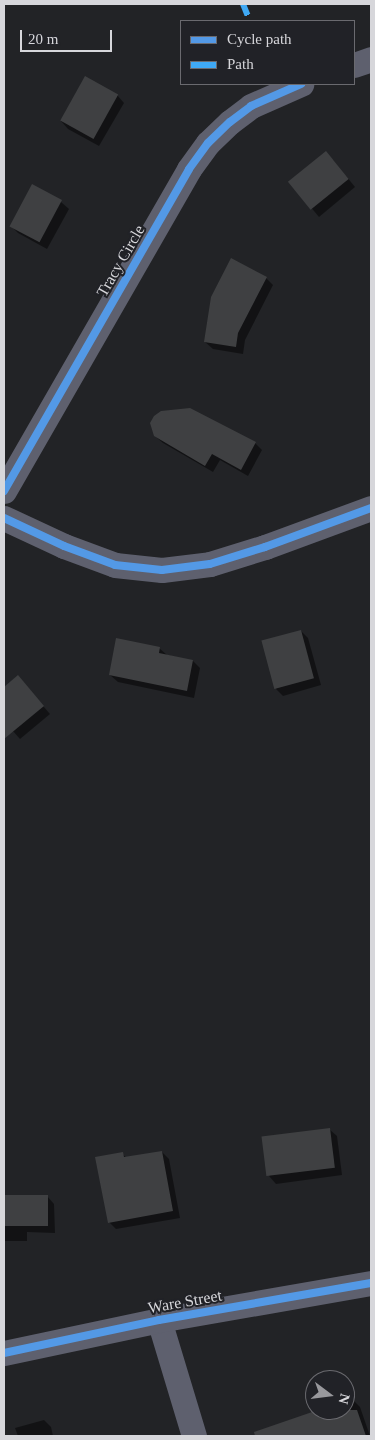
<!DOCTYPE html>
<html>
<head>
<meta charset="utf-8">
<style>
  body { margin:0 }
  #map { position:relative; width:375px; height:1440px; overflow:hidden; background:#222326; font-family:"Times New Roman",serif }
  div>[style] { position:absolute }
  .shadow>* { inset:0; background:#0007 }
  .building>* { inset:0; background:#3f4042; transform-origin:0 0 }
  .minor>* { height:25px; margin:-12.5px; padding:0 12.5px; transform-origin:12.5px; border-radius:12.5px; background:#5e606e }
  .quiet>* { height:6px; margin-top:-3px; transform-origin:0; background:repeating-linear-gradient(90deg,#3fa9f5 0 12px,transparent 0 18px) }
  .cycleway>* { height:8px; margin:-4px; padding:0 4px; transform-origin:4px; border-radius:4px; background:#5399e6 }
  span { translate:-50% -50%; white-space:nowrap; text-align:center; line-height:1.15; -webkit-text-stroke:4px #212227; paint-order:stroke }
  .street-label { font-size:16px; color:#d7d7db }
  .frame { position:absolute; inset:0; border:5px solid #d7d7db; pointer-events:none }
  .legend { position:absolute; left:180px; top:20px; width:175px; height:65px; box-sizing:border-box; background:#212227; border:1px solid #6a6a6f; margin:0; padding:6px 9px; list-style:none; font-size:15px; color:#d7d7db }
  .legend li { display:flex; align-items:center; gap:10px; height:25px }
  .legend b { width:25px; border:1px solid #6a6a6f }
  .north { position:absolute; left:305px; top:1370px; width:50px; height:50px; box-sizing:border-box; background:#212227; border:1px solid #6a6a6f; border-radius:50%; rotate:105deg; font-size:14px; font-weight:700; line-height:20px; text-align:center; color:#d7d7db }
  .north::after { content:''; display:block; margin:auto; width:18px; height:22px; background:#98989c; clip-path:polygon(50% 0,100% 100%,50% 72%,0 100%) }
  .scale { position:absolute; left:20px; top:30px; width:92px; height:22px; box-sizing:border-box; border:2px solid #d7d7db; border-top:0; padding-left:6px; font-size:15px; line-height:18px; white-space:nowrap; color:#d7d7db; -webkit-text-stroke:4px #212227; paint-order:stroke }
</style>
</head>
<body>
<div id="map">
  <div class="shadow">
    <i style="clip-path:polygon(117px 95px,124px 103px,99px 146px,68px 129px,61px 121px)"></i>
    <i style="clip-path:polygon(333px 160px,355px 187px,319px 217px,290px 182px)"></i>
    <i style="clip-path:polygon(33px 186px,61px 202px,69px 209px,47px 249px,18px 233px,11px 226px)"></i>
    <i style="clip-path:polygon(266px 278px,273px 285px,245px 340px,243px 354px,213px 349px,205px 342px)"></i>
    <i style="clip-path:polygon(155px 436px,255px 443px,262px 450px,248px 476px,220px 460px,213px 472px,163px 443px)"></i>
    <i style="clip-path:polygon(301px 631px,308px 638px,321px 685px,283px 696px,276px 689px)"></i>
    <i style="clip-path:polygon(159px 648px,167px 655px,193px 661px,200px 668px,194px 698px,118px 682px,110px 675px)"></i>
    <i style="clip-path:polygon(18px 677px,50px 714px,20px 739px,4px 721px,4px 689px)"></i>
    <i style="clip-path:polygon(329px 1129px,337px 1136px,342px 1175px,276px 1184px,269px 1176px)"></i>
    <i style="clip-path:polygon(162px 1152px,169px 1159px,180px 1218px,116px 1229px,109px 1222px,122px 1154px,127px 1158px)"></i>
    <i style="clip-path:polygon(47px 1196px,54px 1204px,55px 1233px,27px 1232px,27px 1241px,4px 1241px,4px 1197px)"></i>
    <i style="clip-path:polygon(353px 1400px,360px 1407px,370px 1436px,302px 1436px,296px 1419px,322px 1410px,345px 1410px,345px 1402px)"></i>
    <i style="clip-path:polygon(44px 1420px,51px 1427px,53px 1436px,18px 1436px,15px 1428px)"></i>
  </div>
  <div class="building">
    <i style="left:85px;top:76px;width:38px;height:51px;rotate:29deg"></i>
    <i style="left:326px;top:151px;width:36px;height:49px;rotate:51deg"></i>
    <i style="left:32px;top:184px;width:34px;height:48px;rotate:28deg"></i>
    <i style="clip-path:polygon(231px 258px,267px 277px,238px 333px,236px 347px,204px 342px,211px 297px)"></i>
    <i style="clip-path:polygon(190px 408px,256px 442px,241px 470px,212px 454px,205px 466px,154px 436px,150px 423px,154px 416px,161px 411px)"></i>
    <i style="left:301px;top:630px;width:50px;height:41px;rotate:75deg"></i>
    <i style="clip-path:polygon(116px 638px,160px 647px,159px 653px,193px 660px,187px 691px,109px 675px)"></i>
    <i style="clip-path:polygon(18px 675px,44px 706px,4px 739px,4px 687px)"></i>
    <i style="left:330px;top:1128px;width:40px;height:69px;rotate:83deg"></i>
    <i style="clip-path:polygon(162px 1151px,173px 1211px,108px 1223px,95px 1157px,123px 1152px,124px 1157px)"></i>
    <i style="left:4px;top:1195px;width:44px;height:31px"></i>
    <i style="clip-path:polygon(318px 1410px,357px 1410px,366px 1436px,255px 1436px,254px 1432px)"></i>
  </div>
  <div class="minor">
    <i style="left:354px;top:65px;width:18px;rotate:-19deg"></i>
    <i style="left:4px;top:491px;width:371px;rotate:-60.1deg"></i>
    <i style="left:189px;top:169px;width:32px;rotate:-54deg"></i>
    <i style="left:208px;top:143px;width:30px;rotate:-44deg"></i>
    <i style="left:230px;top:122px;width:26px;rotate:-37deg"></i>
    <i style="left:251px;top:106px;width:55px;rotate:-23.7deg"></i>
    <i style="left:4px;top:518px;width:66px;rotate:25deg"></i>
    <i style="left:64px;top:546px;width:54px;rotate:20.4deg"></i>
    <i style="left:115px;top:565px;width:47px;rotate:6.1deg"></i>
    <i style="left:162px;top:570px;width:48px;rotate:-7.1deg"></i>
    <i style="left:210px;top:564px;width:58px;rotate:-17.2deg"></i>
    <i style="left:265px;top:547px;width:113px;rotate:-20.2deg"></i>
    <i style="left:159px;top:1320px;width:121px;rotate:73.2deg"></i>
    <i style="left:4px;top:1353px;width:158px;rotate:-12deg"></i>
    <i style="left:159px;top:1320px;width:215px;rotate:-9.9deg"></i>
  </div>
  <div class="quiet">
    <i style="left:243px;top:4px;width:18px;rotate:68deg"></i>
  </div>
  <div class="cycleway">
    <i style="left:4px;top:491px;width:371px;rotate:-60.1deg"></i>
    <i style="left:189px;top:169px;width:32px;rotate:-54deg"></i>
    <i style="left:208px;top:143px;width:30px;rotate:-44deg"></i>
    <i style="left:230px;top:122px;width:26px;rotate:-37deg"></i>
    <i style="left:251px;top:106px;width:55px;rotate:-23.7deg"></i>
    <i style="left:4px;top:518px;width:66px;rotate:25deg"></i>
    <i style="left:64px;top:546px;width:54px;rotate:20.4deg"></i>
    <i style="left:115px;top:565px;width:47px;rotate:6.1deg"></i>
    <i style="left:162px;top:570px;width:48px;rotate:-7.1deg"></i>
    <i style="left:210px;top:564px;width:58px;rotate:-17.2deg"></i>
    <i style="left:265px;top:547px;width:113px;rotate:-20.2deg"></i>
    <i style="left:4px;top:1353px;width:158px;rotate:-12deg"></i>
    <i style="left:159px;top:1320px;width:215px;rotate:-9.9deg"></i>
  </div>
  <div class="street-label">
    <span style="left:121px;top:261px;rotate:-60deg">Tracy Circle</span>
    <span style="left:185px;top:1302px;rotate:-10deg">Ware Street</span>
  </div>
  <div class="frame"></div>
  <ul class="legend">
  <li><b style="height:6px;background:#5399e6"></b>Cycle path</li>
  <li><b style="height:6px;background:#3fa9f5"></b>Path</li>
  </ul>
  <div class="north">N</div>
  <div class="scale">20 m</div>
</div>
</body>
</html>
